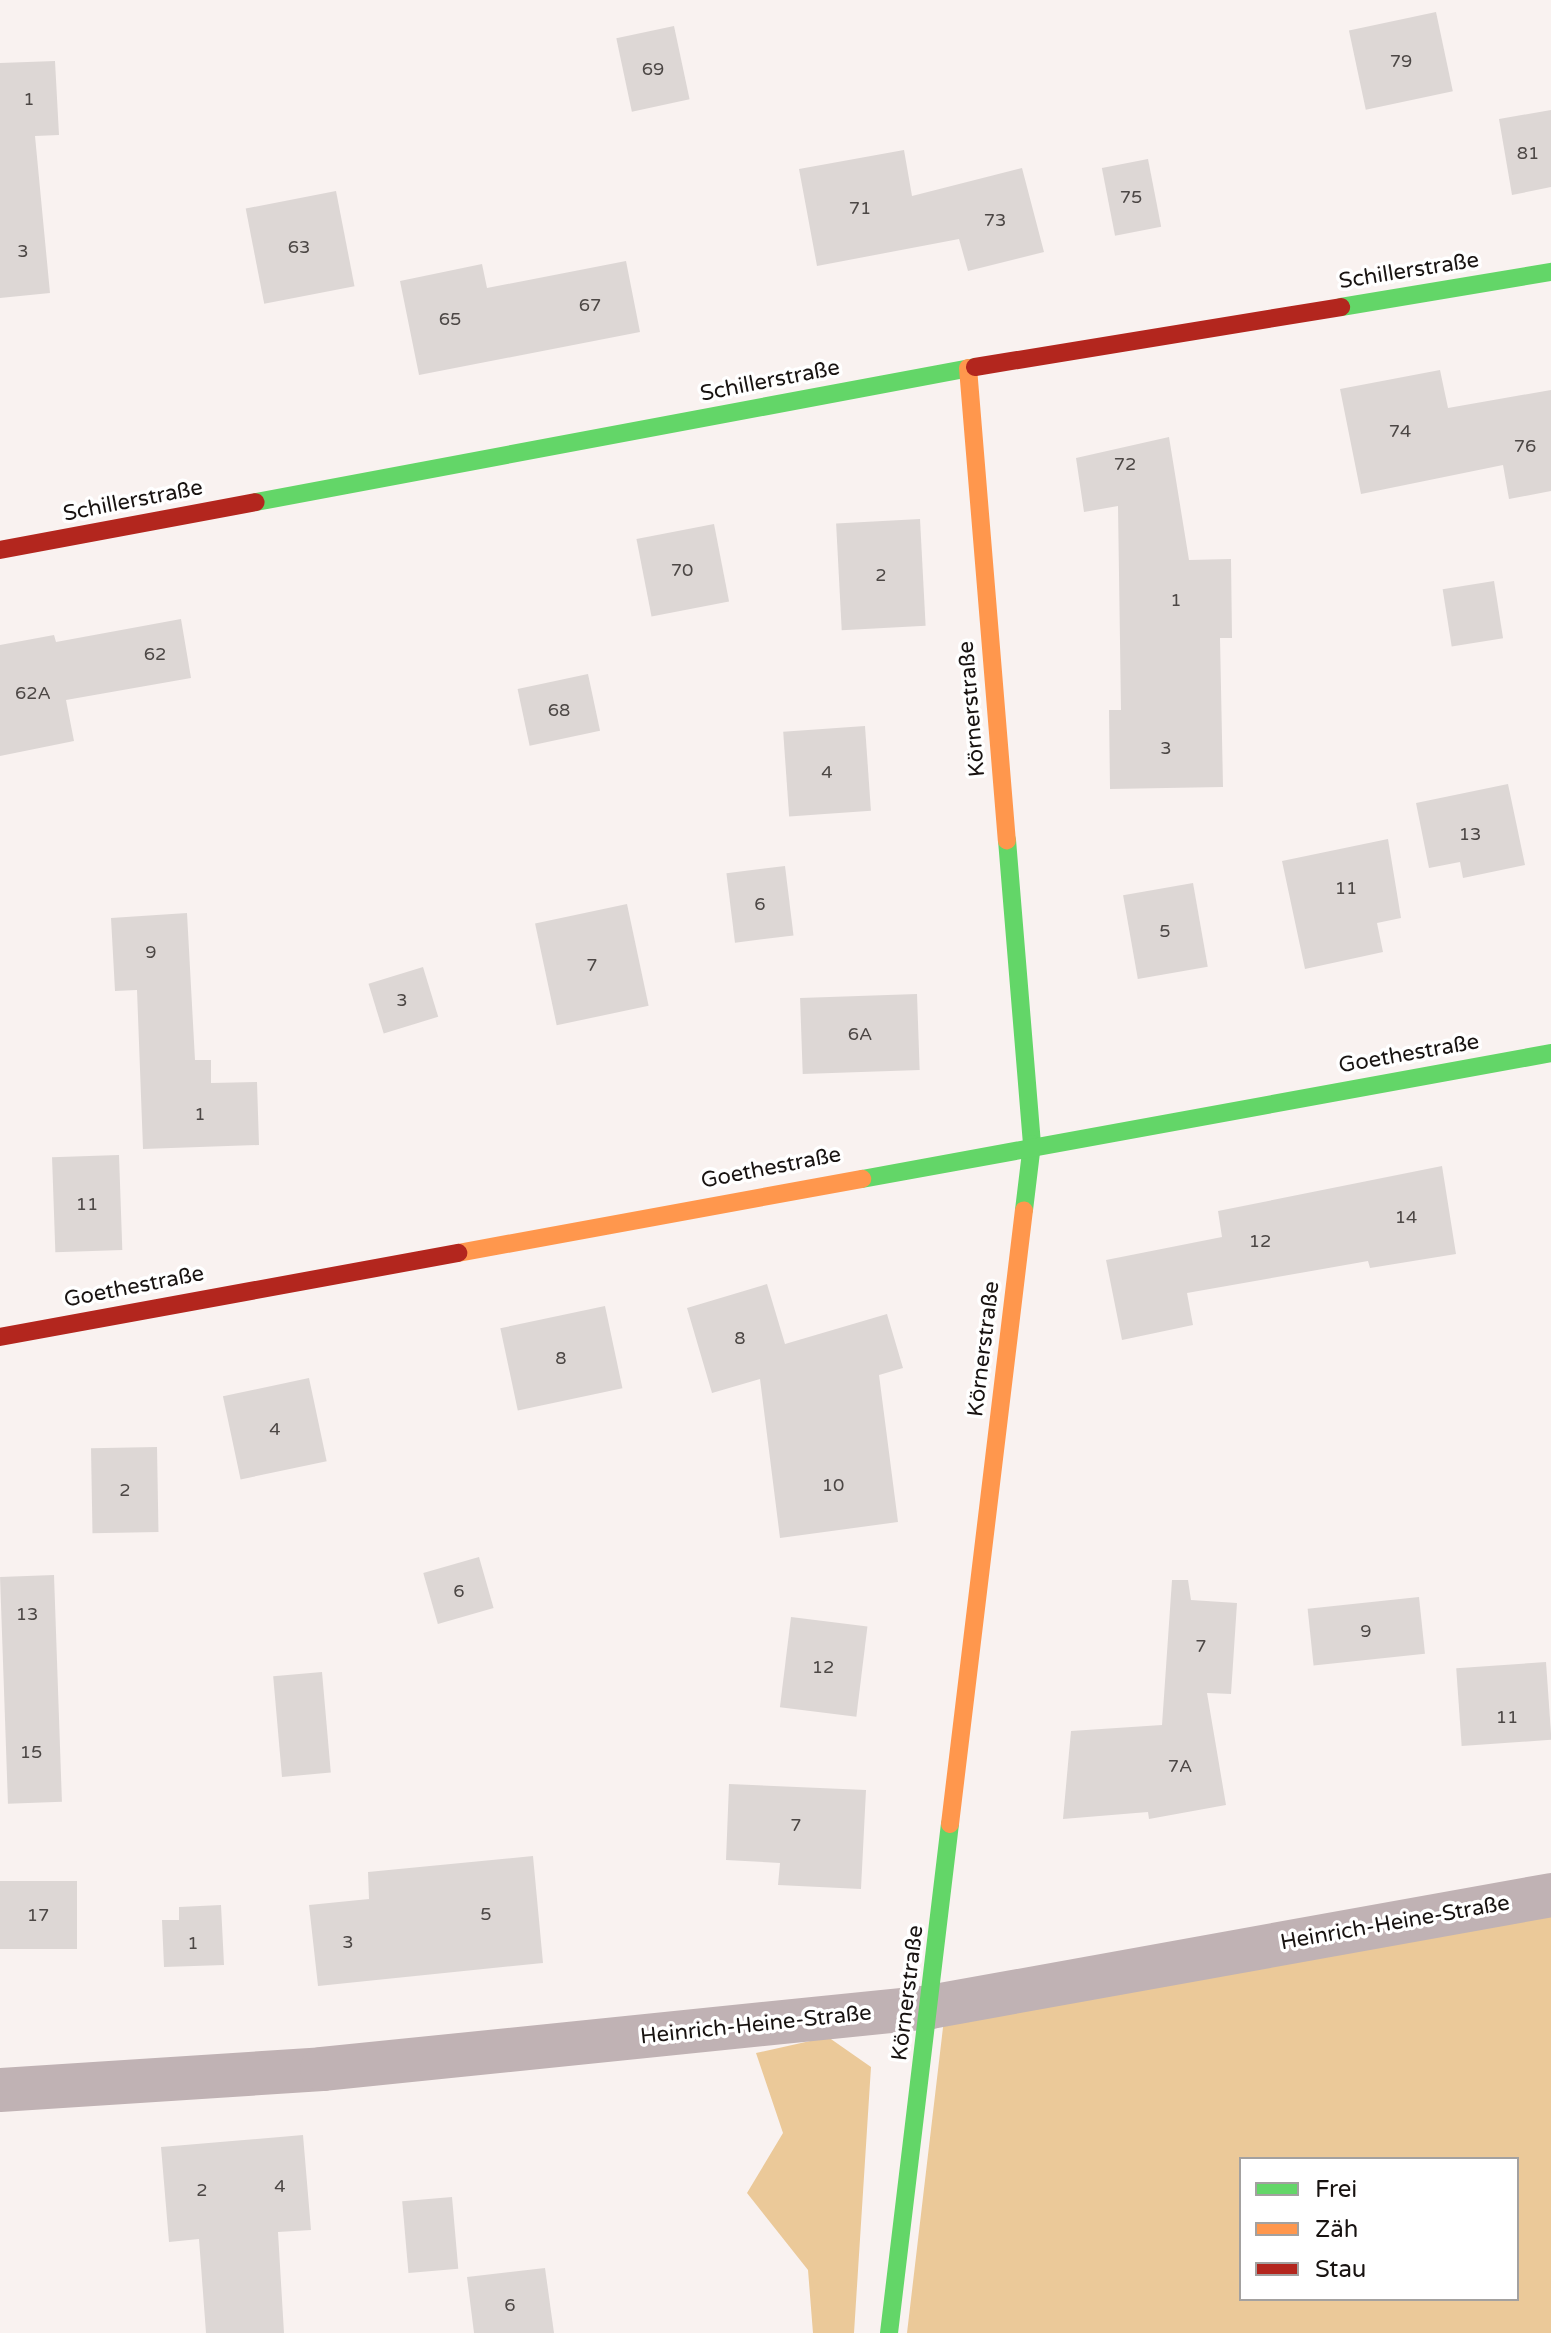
<!DOCTYPE html>
<html>
<head>
<meta charset="utf-8">
<style>
  body { margin:0 }
  #map { position:relative; width:1551px; height:2333px; overflow:hidden; background:#f9f2f0; font-family:"Varela Round",sans-serif }
  div>[style] { position:absolute }
  .forest>* { inset:0; background:#ebc999 }
  .building>* { inset:0; background:#ddd7d5; transform-origin:0 0 }
  .street>* { height:44px; margin:-22px; padding:0 22px; transform-origin:22px; border-radius:22px; background:#c0b2b4 }
  .fast>* { height:18px; margin:-9px; padding:0 9px; transform-origin:9px; border-radius:9px; background:#63d668 }
  .slow>* { height:18px; margin:-9px; padding:0 9px; transform-origin:9px; border-radius:9px; background:#ff974d }
  .jam>* { height:18px; margin:-9px; padding:0 9px; transform-origin:9px; border-radius:9px; background:#b3261e }
  span { translate:-50% -50%; white-space:nowrap; text-align:center; line-height:1.15; -webkit-text-stroke:7px #fff; paint-order:stroke }
  .number-label { font-size:18px; color:#4c4745 }
  .number-label span { -webkit-text-stroke-width:0 }
  .street-label { font-size:22px; color:#181311 }
  .legend { position:absolute; left:1239px; top:2157px; width:280px; height:144px; box-sizing:border-box; background:#fff; border:2px solid #a3a1a0; margin:0; padding:10px 14px; list-style:none; font-size:24px; color:#181311 }
  .legend li { display:flex; align-items:center; gap:16px; height:40px }
  .legend b { width:40px; border:2px solid #a3a1a0 }
</style>
</head>
<body>
<div id="map">
  <div class="forest">
    <i style="clip-path:polygon(evenodd,1551px 1905px,1551px 2333px,907px 2333px,944px 2019px,1551px 1905px,1241px 2159px,1517px 2159px,1517px 2299px,1241px 2299px,1241px 2159px)"></i>
    <i style="clip-path:polygon(828px 2037px,871px 2067px,854px 2333px,813px 2333px,808px 2270px,747px 2193px,783px 2133px,756px 2053px)"></i>
  </div>
  <div class="building">
    <i style="left:1436px;top:12px;width:81px;height:89px;rotate:78deg"></i>
    <i style="left:674px;top:26px;width:75px;height:59px;rotate:78deg"></i>
    <i style="clip-path:polygon(55px 61px,59px 135px,35px 136px,50px 293px,0 298px,0 63px)"></i>
    <i style="clip-path:polygon(1551px 110px,1551px 187px,1512px 195px,1499px 119px)"></i>
    <i style="clip-path:polygon(904px 150px,912px 196px,1022px 168px,1044px 252px,968px 271px,959px 239px,817px 266px,799px 169px)"></i>
    <i style="left:1148px;top:159px;width:69px;height:47px;rotate:79deg"></i>
    <i style="left:336px;top:191px;width:97px;height:92px;rotate:79deg"></i>
    <i style="clip-path:polygon(626px 261px,640px 332px,419px 375px,400px 281px,482px 264px,487px 288px)"></i>
    <i style="clip-path:polygon(1440px 370px,1448px 408px,1551px 390px,1551px 491px,1509px 499px,1503px 465px,1361px 494px,1340px 389px)"></i>
    <i style="clip-path:polygon(1169px 437px,1189px 560px,1231px 559px,1232px 638px,1220px 638px,1223px 787px,1110px 789px,1109px 710px,1121px 710px,1118px 506px,1084px 512px,1076px 458px)"></i>
    <i style="left:920px;top:519px;width:107px;height:84px;rotate:87deg"></i>
    <i style="left:714px;top:524px;width:79px;height:79px;rotate:79deg"></i>
    <i style="left:1494px;top:581px;width:58px;height:52px;rotate:81deg"></i>
    <i style="clip-path:polygon(181px 619px,191px 678px,66px 700px,74px 741px,0 756px,0 645px,54px 635px,56px 642px)"></i>
    <i style="left:588px;top:674px;width:58px;height:72px;rotate:78deg"></i>
    <i style="left:865px;top:726px;width:85px;height:82px;rotate:86deg"></i>
    <i style="clip-path:polygon(1508px 784px,1525px 865px,1463px 878px,1460px 862px,1429px 868px,1416px 803px)"></i>
    <i style="clip-path:polygon(1388px 839px,1401px 918px,1377px 923px,1383px 952px,1305px 969px,1282px 861px)"></i>
    <i style="left:785px;top:866px;width:70px;height:59px;rotate:83deg"></i>
    <i style="left:1193px;top:883px;width:85px;height:71px;rotate:80deg"></i>
    <i style="left:627px;top:904px;width:104px;height:94px;rotate:78deg"></i>
    <i style="clip-path:polygon(187px 913px,195px 1060px,211px 1060px,211px 1083px,257px 1082px,259px 1145px,143px 1149px,137px 990px,115px 991px,111px 918px)"></i>
    <i style="left:423px;top:967px;width:52px;height:57px;rotate:73deg"></i>
    <i style="left:917px;top:994px;width:76px;height:117px;rotate:88deg"></i>
    <i style="left:119px;top:1155px;width:95px;height:67px;rotate:88deg"></i>
    <i style="clip-path:polygon(1442px 1166px,1456px 1254px,1370px 1268px,1368px 1261px,1187px 1293px,1193px 1325px,1122px 1340px,1106px 1260px,1222px 1237px,1218px 1211px)"></i>
    <i style="clip-path:polygon(767px 1284px,785px 1344px,887px 1314px,903px 1368px,879px 1375px,898px 1522px,780px 1538px,760px 1379px,712px 1393px,687px 1308px)"></i>
    <i style="left:605px;top:1306px;width:84px;height:107px;rotate:78deg"></i>
    <i style="left:309px;top:1378px;width:85px;height:88px;rotate:78deg"></i>
    <i style="left:157px;top:1447px;width:85px;height:66px;rotate:89deg"></i>
    <i style="left:479px;top:1557px;width:53px;height:58px;rotate:74deg"></i>
    <i style="left:54px;top:1575px;width:227px;height:54px;rotate:88deg"></i>
    <i style="clip-path:polygon(1172px 1580px,1188px 1580px,1191px 1600px,1237px 1603px,1231px 1694px,1207px 1693px,1226px 1805px,1149px 1819px,1148px 1812px,1063px 1819px,1071px 1731px,1162px 1725px)"></i>
    <i style="left:1419px;top:1597px;width:57px;height:112px;rotate:84deg"></i>
    <i style="left:791px;top:1617px;width:77px;height:91px;rotate:7deg"></i>
    <i style="left:1546px;top:1662px;width:78px;height:90px;rotate:86deg"></i>
    <i style="left:322px;top:1672px;width:101px;height:49px;rotate:85deg"></i>
    <i style="clip-path:polygon(729px 1784px,866px 1790px,861px 1889px,778px 1885px,780px 1863px,726px 1860px)"></i>
    <i style="clip-path:polygon(533px 1856px,543px 1963px,318px 1986px,309px 1905px,369px 1899px,368px 1872px)"></i>
    <i style="left:0;top:1881px;width:77px;height:68px"></i>
    <i style="clip-path:polygon(221px 1905px,224px 1965px,164px 1967px,162px 1920px,179px 1920px,179px 1907px)"></i>
    <i style="clip-path:polygon(303px 2135px,311px 2230px,278px 2232px,284px 2333px,206px 2333px,199px 2239px,169px 2242px,161px 2147px)"></i>
    <i style="left:452px;top:2197px;width:72px;height:50px;rotate:85deg"></i>
    <i style="clip-path:polygon(545px 2268px,554px 2333px,474px 2333px,467px 2277px)"></i>
  </div>
  <div class="street">
    <i style="left:0;top:2090px;width:323px;rotate:-3.7deg"></i>
    <i style="left:322px;top:2069px;width:611px;rotate:-5.82deg"></i>
    <i style="left:930px;top:2007px;width:631px;rotate:-10.22deg"></i>
  </div>
  <div class="fast">
    <i style="left:1341px;top:307px;width:213px;rotate:-9.5deg"></i>
    <i style="left:256px;top:502px;width:732px;rotate:-10.63deg"></i>
    <i style="left:1007px;top:840px;width:305px;rotate:85.3deg"></i>
    <i style="left:1032px;top:1144px;width:66px;rotate:96.9deg"></i>
    <i style="left:862px;top:1179px;width:700px;rotate:-10.36deg"></i>
    <i style="left:889px;top:2333px;width:513px;rotate:-83.17deg"></i>
  </div>
  <div class="slow">
    <i style="left:968px;top:368px;width:474px;rotate:85.3deg"></i>
    <i style="left:458px;top:1253px;width:411px;rotate:-10.4deg"></i>
    <i style="left:950px;top:1824px;width:618px;rotate:-83.13deg"></i>
  </div>
  <div class="jam">
    <i style="left:975px;top:367px;width:371px;rotate:-9.3deg"></i>
    <i style="left:0;top:550px;width:260px;rotate:-10.6deg"></i>
    <i style="left:0;top:1337px;width:466px;rotate:-10.4deg"></i>
  </div>
  <div class="number-label">
    <span style="left:1401px;top:61px">79</span>
    <span style="left:653px;top:69px">69</span>
    <span style="left:29px;top:99px">1</span>
    <span style="left:1528px;top:153px">81</span>
    <span style="left:1131px;top:197px">75</span>
    <span style="left:860px;top:208px">71</span>
    <span style="left:995px;top:220px">73</span>
    <span style="left:299px;top:247px">63</span>
    <span style="left:23px;top:251px">3</span>
    <span style="left:590px;top:305px">67</span>
    <span style="left:450px;top:319px">65</span>
    <span style="left:1400px;top:431px">74</span>
    <span style="left:1525px;top:446px">76</span>
    <span style="left:1125px;top:464px">72</span>
    <span style="left:682px;top:570px">70</span>
    <span style="left:881px;top:575px">2</span>
    <span style="left:1176px;top:600px">1</span>
    <span style="left:155px;top:654px">62</span>
    <span style="left:33px;top:693px">62A</span>
    <span style="left:559px;top:710px">68</span>
    <span style="left:1166px;top:748px">3</span>
    <span style="left:827px;top:772px">4</span>
    <span style="left:1470px;top:834px">13</span>
    <span style="left:1346px;top:888px">11</span>
    <span style="left:760px;top:904px">6</span>
    <span style="left:1165px;top:931px">5</span>
    <span style="left:151px;top:952px">9</span>
    <span style="left:592px;top:965px">7</span>
    <span style="left:402px;top:1000px">3</span>
    <span style="left:860px;top:1034px">6A</span>
    <span style="left:200px;top:1114px">1</span>
    <span style="left:87px;top:1204px">11</span>
    <span style="left:1406px;top:1217px">14</span>
    <span style="left:1260px;top:1241px">12</span>
    <span style="left:740px;top:1338px">8</span>
    <span style="left:561px;top:1358px">8</span>
    <span style="left:275px;top:1429px">4</span>
    <span style="left:833px;top:1485px">10</span>
    <span style="left:125px;top:1490px">2</span>
    <span style="left:459px;top:1591px">6</span>
    <span style="left:27px;top:1614px">13</span>
    <span style="left:1366px;top:1631px">9</span>
    <span style="left:1201px;top:1646px">7</span>
    <span style="left:823px;top:1667px">12</span>
    <span style="left:1507px;top:1717px">11</span>
    <span style="left:31px;top:1752px">15</span>
    <span style="left:1180px;top:1766px">7A</span>
    <span style="left:796px;top:1825px">7</span>
    <span style="left:486px;top:1914px">5</span>
    <span style="left:38px;top:1915px">17</span>
    <span style="left:348px;top:1942px">3</span>
    <span style="left:193px;top:1943px">1</span>
    <span style="left:280px;top:2186px">4</span>
    <span style="left:202px;top:2190px">2</span>
    <span style="left:510px;top:2305px">6</span>
  </div>
  <div class="street-label">
    <span style="left:1409px;top:271px;rotate:-9deg">Schillerstraße</span>
    <span style="left:770px;top:381px;rotate:-11deg">Schillerstraße</span>
    <span style="left:133px;top:501px;rotate:-11deg">Schillerstraße</span>
    <span style="left:972px;top:709px;rotate:-95deg">Körnerstraße</span>
    <span style="left:1409px;top:1054px;rotate:-10deg">Goethestraße</span>
    <span style="left:771px;top:1168px;rotate:-11deg">Goethestraße</span>
    <span style="left:134px;top:1287px;rotate:-11deg">Goethestraße</span>
    <span style="left:984px;top:1349px;rotate:-83deg">Körnerstraße</span>
    <span style="left:1395px;top:1923px;rotate:-10deg">Heinrich-Heine-Straße</span>
    <span style="left:908px;top:1993px;rotate:-83deg">Körnerstraße</span>
    <span style="left:756px;top:2025px;rotate:-6deg">Heinrich-Heine-Straße</span>
  </div>
  <ul class="legend">
  <li><b style="height:10px;background:#63d668"></b>Frei</li>
  <li><b style="height:10px;background:#ff974d"></b>Zäh</li>
  <li><b style="height:10px;background:#b3261e"></b>Stau</li>
  </ul>
</div>
</body>
</html>
